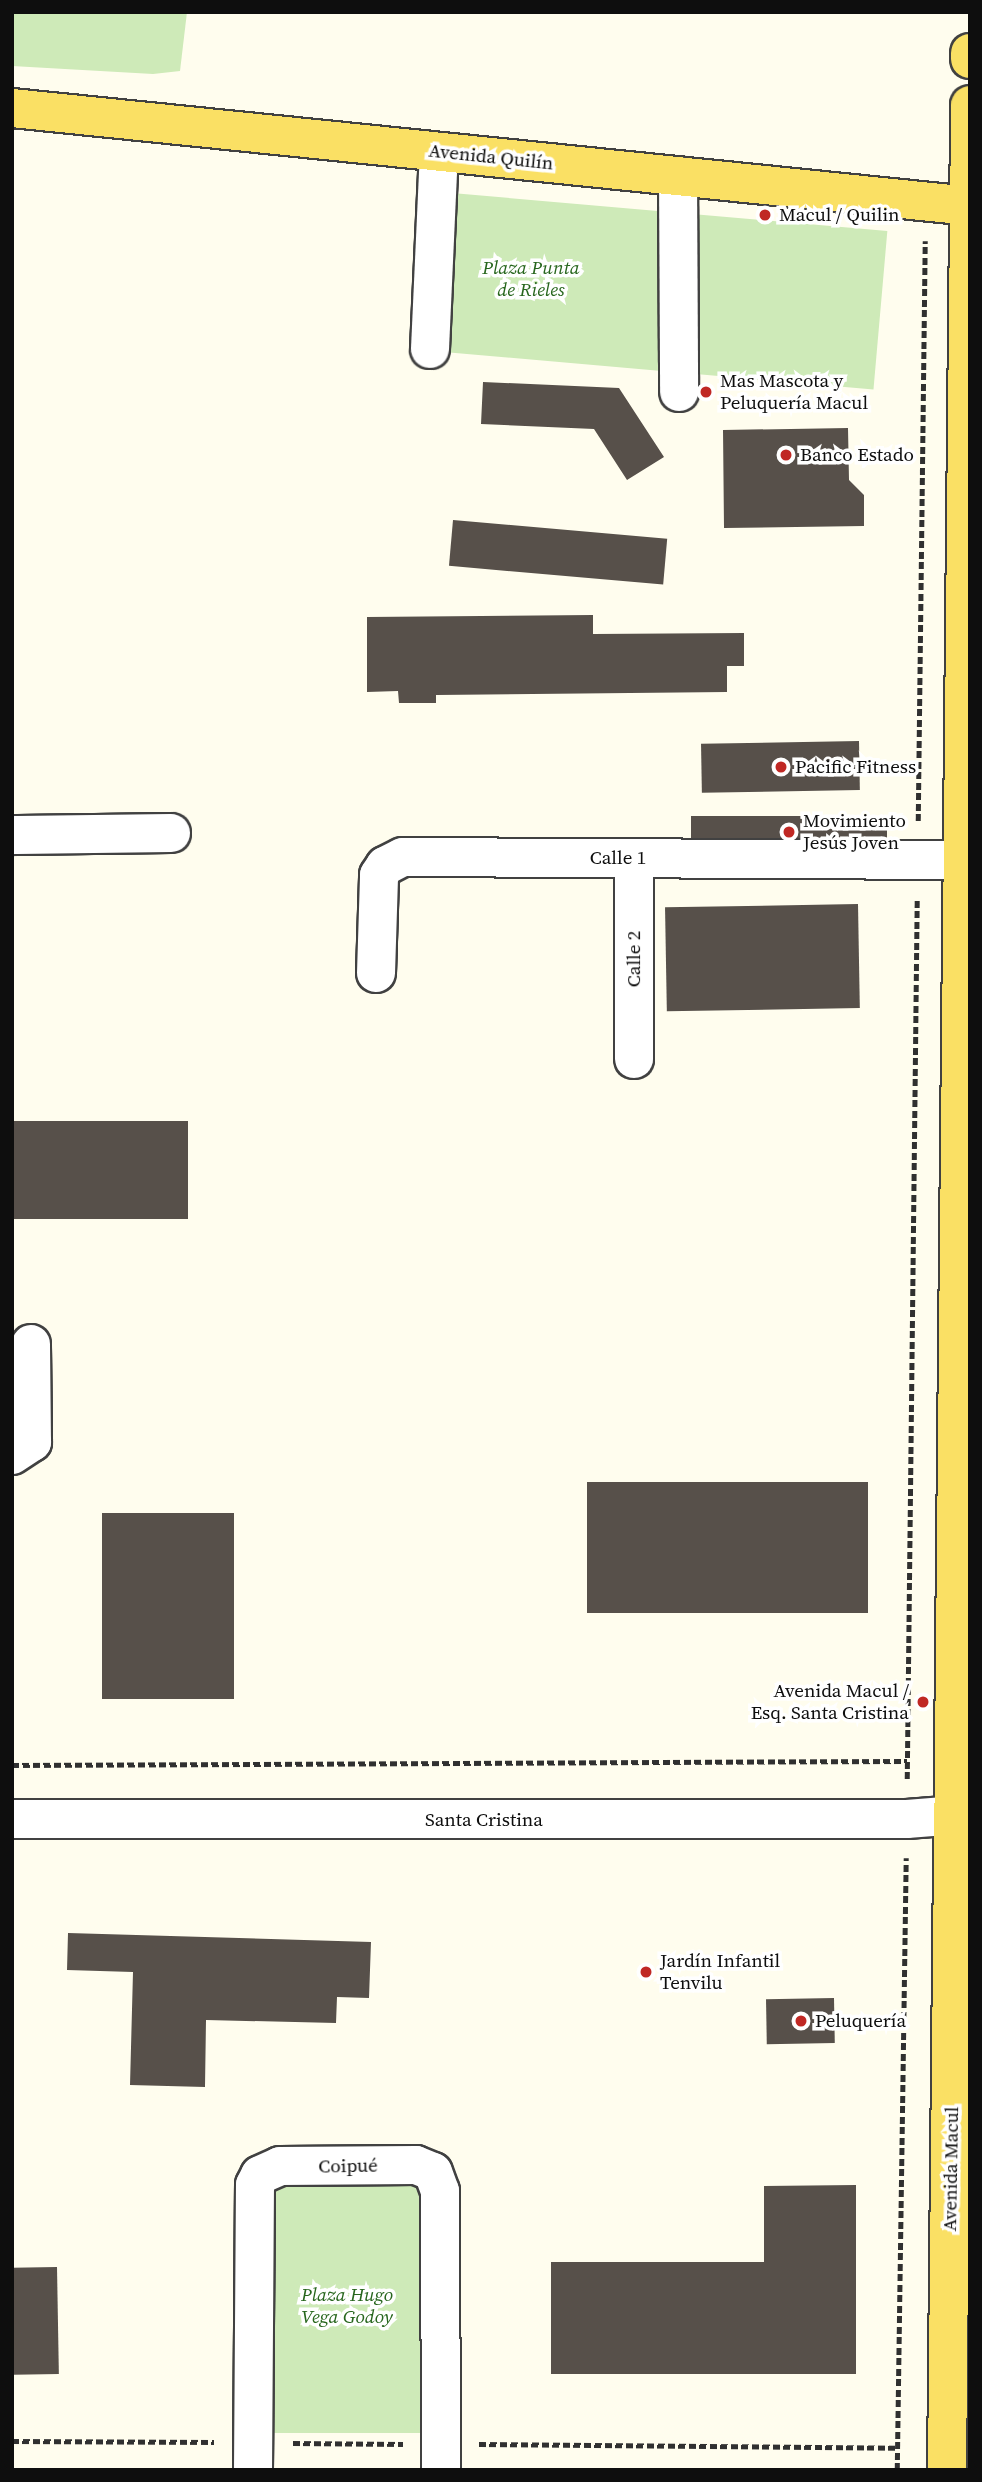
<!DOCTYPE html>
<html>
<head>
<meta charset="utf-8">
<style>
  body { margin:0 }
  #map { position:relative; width:982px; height:2482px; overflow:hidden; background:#fffdee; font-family:"Source Serif 4",serif }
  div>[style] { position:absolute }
  .green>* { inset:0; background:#ceeab8; transform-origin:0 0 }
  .building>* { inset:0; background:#57504a; transform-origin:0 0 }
  .path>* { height:4.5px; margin-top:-2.25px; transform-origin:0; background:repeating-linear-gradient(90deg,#303030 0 7px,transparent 0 10.5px) }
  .roads { filter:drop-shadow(2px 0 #414141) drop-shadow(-2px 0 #414141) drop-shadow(0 2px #414141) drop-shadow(0 -2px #414141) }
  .minor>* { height:38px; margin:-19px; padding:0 19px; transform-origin:19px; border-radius:19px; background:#fff }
  .major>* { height:38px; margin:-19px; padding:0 19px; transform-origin:19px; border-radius:19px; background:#fae064 }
  .dots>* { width:19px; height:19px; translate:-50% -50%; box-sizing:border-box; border:4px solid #fff; border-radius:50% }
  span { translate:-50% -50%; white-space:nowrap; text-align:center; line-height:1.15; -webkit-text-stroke:7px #fff; paint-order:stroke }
  .street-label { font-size:19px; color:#0e0e0e }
  .poi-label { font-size:19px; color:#0e0e0e }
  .left { translate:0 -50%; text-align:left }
  .right { translate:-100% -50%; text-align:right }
  .park-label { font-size:19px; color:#27661d; font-style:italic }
  .frame { position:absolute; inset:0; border:14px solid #0e0e0e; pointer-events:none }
</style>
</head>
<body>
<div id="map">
  <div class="green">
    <i style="clip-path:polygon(12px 12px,187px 12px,180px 71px,153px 74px,12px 66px)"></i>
    <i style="left:452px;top:193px;width:437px;height:159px;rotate:5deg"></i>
    <i style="left:265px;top:2179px;width:162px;height:254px"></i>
  </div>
  <div class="building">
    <i style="clip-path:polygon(483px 382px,619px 388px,664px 457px,627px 480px,594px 429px,481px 424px)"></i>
    <i style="clip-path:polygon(848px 428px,849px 480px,864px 495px,864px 526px,724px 528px,723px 430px)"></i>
    <i style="left:453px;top:520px;width:215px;height:46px;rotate:5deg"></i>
    <i style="clip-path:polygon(593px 615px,593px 634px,744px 633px,744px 666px,727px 666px,727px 692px,436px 695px,436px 703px,399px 703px,398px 691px,367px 692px,367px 617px)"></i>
    <i style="left:859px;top:741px;width:49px;height:158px;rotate:89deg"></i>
    <i style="left:887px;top:816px;width:31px;height:196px;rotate:90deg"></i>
    <i style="left:858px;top:904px;width:104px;height:193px;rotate:89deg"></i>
    <i style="left:12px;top:1121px;width:176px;height:98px"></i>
    <i style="left:868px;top:1482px;width:131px;height:281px;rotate:90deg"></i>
    <i style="left:234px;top:1513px;width:186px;height:132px;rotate:90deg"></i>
    <i style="clip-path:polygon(68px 1933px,371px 1942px,369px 1998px,337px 1997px,336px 2023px,206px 2020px,205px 2087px,130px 2085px,133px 1972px,67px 1970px)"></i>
    <i style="left:834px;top:1998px;width:45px;height:68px;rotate:89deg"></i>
    <i style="clip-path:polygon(856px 2185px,856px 2374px,551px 2374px,551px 2262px,764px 2262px,764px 2186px)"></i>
    <i style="left:57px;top:2267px;width:107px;height:45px;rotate:89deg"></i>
  </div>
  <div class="path">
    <i style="left:918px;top:821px;width:580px;rotate:-89.31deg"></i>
    <i style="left:12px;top:1765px;width:895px;rotate:-0.26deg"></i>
    <i style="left:907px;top:1779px;width:880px;rotate:-89.35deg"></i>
    <i style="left:12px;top:2441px;width:202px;rotate:0.3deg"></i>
    <i style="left:293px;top:2443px;width:110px;rotate:0.5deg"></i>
    <i style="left:479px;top:2444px;width:419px;rotate:0.5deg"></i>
    <i style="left:897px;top:2470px;width:612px;rotate:-89.16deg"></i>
  </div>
  <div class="roads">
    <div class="minor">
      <i style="left:678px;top:176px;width:216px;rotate:89.7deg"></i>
      <i style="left:430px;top:349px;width:197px;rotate:-87.4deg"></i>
      <i style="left:12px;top:835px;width:159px;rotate:-0.7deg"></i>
      <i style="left:634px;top:858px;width:201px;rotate:90deg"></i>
      <i style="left:376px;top:973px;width:98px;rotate:-88.2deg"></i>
      <i style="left:379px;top:875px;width:11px;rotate:-56deg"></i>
      <i style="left:385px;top:866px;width:20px;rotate:-27deg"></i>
      <i style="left:403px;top:857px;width:559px;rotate:0.31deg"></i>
      <i style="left:12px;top:1455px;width:24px;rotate:-33deg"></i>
      <i style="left:32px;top:1442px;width:98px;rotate:-90.6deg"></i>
      <i style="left:12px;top:1819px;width:895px"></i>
      <i style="left:907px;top:1819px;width:63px;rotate:-4.5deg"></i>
      <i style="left:253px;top:2470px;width:285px;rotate:-89.6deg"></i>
      <i style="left:255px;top:2185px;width:11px;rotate:-63deg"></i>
      <i style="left:260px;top:2175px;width:22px;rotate:-24deg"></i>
      <i style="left:280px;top:2166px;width:136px;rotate:-0.4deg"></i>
      <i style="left:416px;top:2165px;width:18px;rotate:22deg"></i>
      <i style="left:433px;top:2172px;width:20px;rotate:70deg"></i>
      <i style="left:440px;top:2191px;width:279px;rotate:89.8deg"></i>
    </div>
    <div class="major">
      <i style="left:970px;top:53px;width:6px;rotate:90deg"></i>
      <i style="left:12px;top:108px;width:963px;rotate:5.84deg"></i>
      <i style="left:947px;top:2470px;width:2365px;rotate:-89.44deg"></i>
    </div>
  </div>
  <div class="dots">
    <i style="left:765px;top:215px;background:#c02824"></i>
    <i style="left:706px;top:392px;background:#c02824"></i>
    <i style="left:786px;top:455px;background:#c02824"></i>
    <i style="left:781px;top:767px;background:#c02824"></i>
    <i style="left:789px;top:832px;background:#c02824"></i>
    <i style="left:923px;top:1702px;background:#c02824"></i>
    <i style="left:646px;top:1972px;background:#c02824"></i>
    <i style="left:801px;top:2021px;background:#c02824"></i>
  </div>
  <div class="street-label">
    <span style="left:491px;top:157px;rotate:6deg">Avenida Quilín</span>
    <span style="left:618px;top:858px">Calle 1</span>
    <span style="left:634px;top:959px;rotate:-90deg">Calle 2</span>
    <span style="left:484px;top:1820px">Santa Cristina</span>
    <span style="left:348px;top:2166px;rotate:-1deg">Coipué</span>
    <span style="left:951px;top:2169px;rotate:-89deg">Avenida Macul</span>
  </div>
  <div class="poi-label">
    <span class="left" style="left:779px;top:215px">Macul / Quilin</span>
    <span class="left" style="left:720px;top:392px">Mas Mascota y<br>Peluquería Macul</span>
    <span class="left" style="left:800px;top:455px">Banco Estado</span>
    <span class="left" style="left:795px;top:767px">Pacific Fitness</span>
    <span class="left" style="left:803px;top:832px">Movimiento<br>Jesús Joven</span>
    <span class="right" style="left:909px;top:1702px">Avenida Macul /<br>Esq. Santa Cristina</span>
    <span class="left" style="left:660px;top:1972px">Jardín Infantil<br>Tenvilu</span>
    <span class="left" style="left:815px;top:2021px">Peluquería</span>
  </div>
  <div class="park-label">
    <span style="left:531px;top:279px">Plaza Punta<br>de Rieles</span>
    <span style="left:347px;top:2306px">Plaza Hugo<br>Vega Godoy</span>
  </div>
  <div class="frame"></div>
</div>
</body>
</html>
